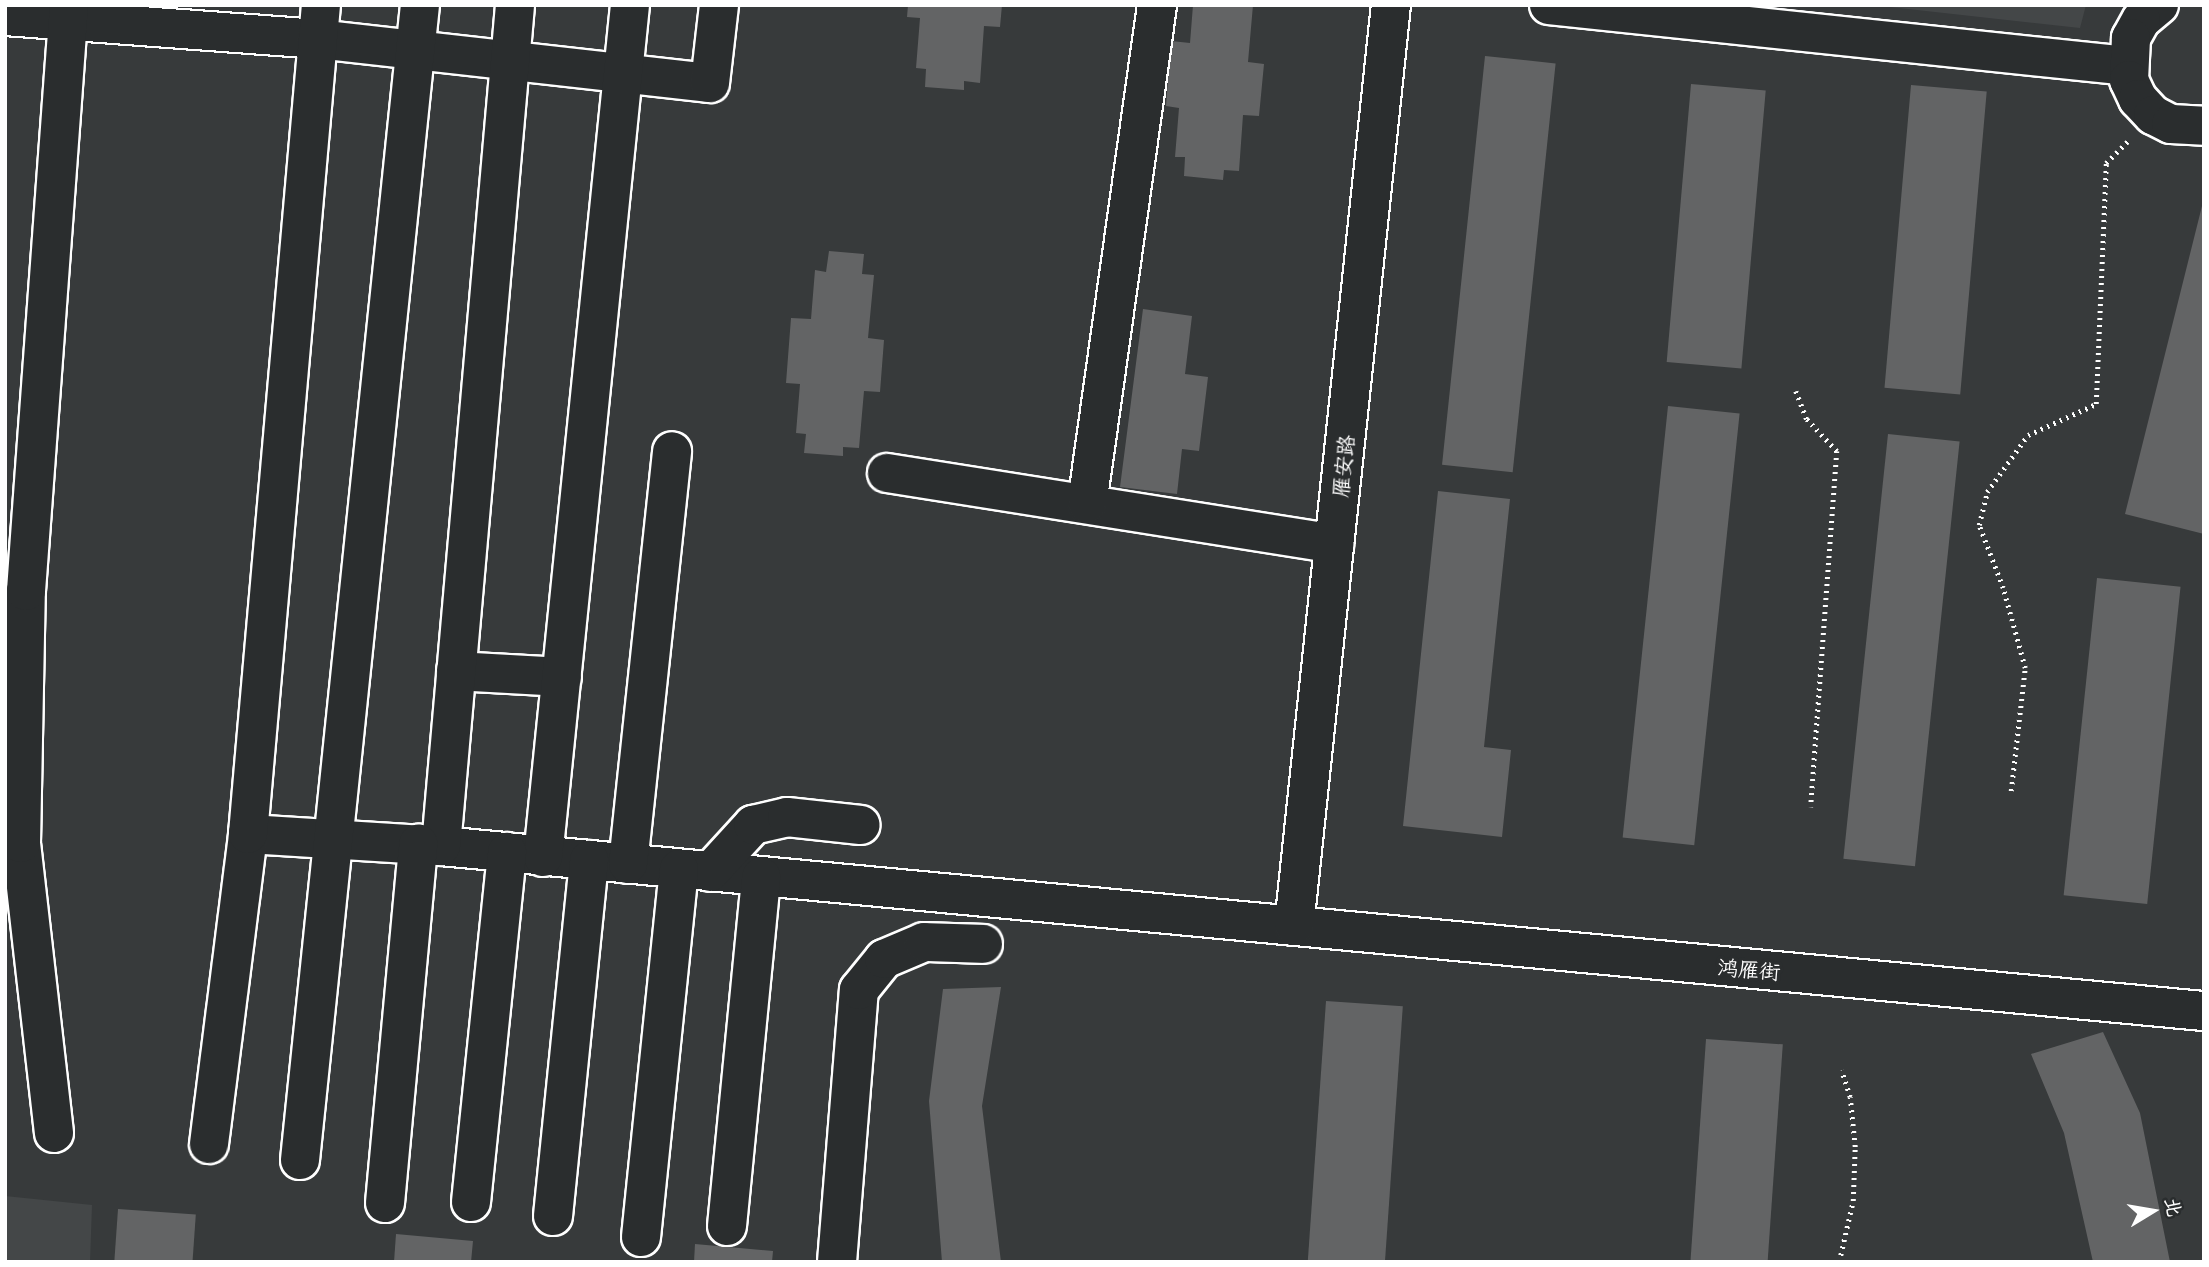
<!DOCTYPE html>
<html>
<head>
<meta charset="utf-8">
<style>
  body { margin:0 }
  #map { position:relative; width:2209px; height:1267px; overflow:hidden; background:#373a3b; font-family:Mali,"LXGW WenKai TC",sans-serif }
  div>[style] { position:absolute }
  .built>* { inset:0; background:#444748 }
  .building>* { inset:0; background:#636465; transform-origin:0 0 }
  .path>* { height:4.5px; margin-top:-2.25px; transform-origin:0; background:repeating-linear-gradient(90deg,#fff 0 2px,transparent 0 7px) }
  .roads { filter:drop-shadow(2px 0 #fff) drop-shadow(-2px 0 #fff) drop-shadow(0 2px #fff) drop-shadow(0 -2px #fff) }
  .minor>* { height:38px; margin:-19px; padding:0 19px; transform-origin:19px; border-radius:19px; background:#2a2d2e }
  span { translate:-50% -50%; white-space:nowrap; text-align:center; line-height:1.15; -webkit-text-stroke:7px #2a2d2e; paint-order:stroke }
  .street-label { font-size:21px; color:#fff }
  .frame { position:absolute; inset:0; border:7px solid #fff; pointer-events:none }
  .north { position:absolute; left:2118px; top:1176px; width:70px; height:70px; -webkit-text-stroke:5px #2a2d2e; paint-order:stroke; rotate:79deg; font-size:19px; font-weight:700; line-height:28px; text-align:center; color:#fff }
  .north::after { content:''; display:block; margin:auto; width:24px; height:32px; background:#fff; clip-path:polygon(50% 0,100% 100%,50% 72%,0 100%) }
</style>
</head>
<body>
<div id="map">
  <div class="built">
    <i style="clip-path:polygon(1872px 5px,2086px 5px,2080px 28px)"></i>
    <i style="clip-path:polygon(5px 1196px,92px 1205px,90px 1262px,5px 1262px)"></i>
  </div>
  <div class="building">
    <i style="clip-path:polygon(908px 5px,1002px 5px,1000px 27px,984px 26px,980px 83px,964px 81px,964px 90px,925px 87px,926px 69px,916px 68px,920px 18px,907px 17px)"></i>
    <i style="clip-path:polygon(1193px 5px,1253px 5px,1248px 62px,1264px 64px,1259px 116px,1243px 115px,1239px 171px,1224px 170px,1223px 180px,1184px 176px,1185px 157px,1175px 157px,1179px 108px,1166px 106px,1171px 41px,1190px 43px)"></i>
    <i style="left:1485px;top:56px;width:71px;height:411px;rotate:6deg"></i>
    <i style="left:1691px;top:84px;width:75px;height:279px;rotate:5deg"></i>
    <i style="left:1911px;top:85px;width:76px;height:304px;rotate:5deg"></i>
    <i style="clip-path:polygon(2203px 202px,2204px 202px,2204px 534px,2125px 514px)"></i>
    <i style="clip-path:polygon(829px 251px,864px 254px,862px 274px,874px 275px,868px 338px,884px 340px,880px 392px,864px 391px,859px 448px,843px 447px,843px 456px,804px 453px,806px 434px,796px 433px,800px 384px,786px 383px,791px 318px,811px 319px,815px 270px,826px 272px)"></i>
    <i style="clip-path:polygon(1143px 309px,1192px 316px,1185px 374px,1208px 377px,1199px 451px,1182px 449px,1177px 494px,1120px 487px)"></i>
    <i style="left:1668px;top:406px;width:72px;height:434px;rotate:6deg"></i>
    <i style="left:1888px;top:434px;width:72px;height:427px;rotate:6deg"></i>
    <i style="clip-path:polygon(1438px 491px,1510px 499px,1484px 747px,1511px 750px,1502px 837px,1403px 826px)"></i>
    <i style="left:2097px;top:578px;width:84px;height:319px;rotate:6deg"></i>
    <i style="clip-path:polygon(1001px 987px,982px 1106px,1001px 1262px,942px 1262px,929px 1101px,943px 989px)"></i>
    <i style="left:1326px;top:1001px;width:77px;height:262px;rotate:4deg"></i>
    <i style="clip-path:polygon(2103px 1032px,2140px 1113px,2170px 1262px,2093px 1262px,2064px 1133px,2031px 1054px)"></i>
    <i style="left:1706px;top:1039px;width:77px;height:224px;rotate:4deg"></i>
    <i style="left:118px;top:1209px;width:78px;height:53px;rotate:4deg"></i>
    <i style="clip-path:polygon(396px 1234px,473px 1241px,471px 1262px,394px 1262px)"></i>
    <i style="clip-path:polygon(695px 1244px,773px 1251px,772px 1262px,694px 1262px)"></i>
  </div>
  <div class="path">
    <i style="left:1796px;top:391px;width:30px;rotate:69deg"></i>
    <i style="left:1807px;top:419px;width:44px;rotate:46.8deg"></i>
    <i style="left:1837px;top:451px;width:357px;rotate:94.2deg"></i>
    <i style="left:2011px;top:791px;width:124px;rotate:-83.5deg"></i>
    <i style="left:2025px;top:668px;width:83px;rotate:-105.4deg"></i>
    <i style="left:2003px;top:588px;width:67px;rotate:-110.9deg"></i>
    <i style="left:1979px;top:525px;width:34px;rotate:-76deg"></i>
    <i style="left:1987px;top:492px;width:70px;rotate:-54.3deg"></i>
    <i style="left:2028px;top:435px;width:75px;rotate:-24.5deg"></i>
    <i style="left:2096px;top:404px;width:241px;rotate:-87.6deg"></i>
    <i style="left:2106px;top:163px;width:31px;rotate:-45deg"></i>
    <i style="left:1485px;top:1262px;width:7px;rotate:-90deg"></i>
    <i style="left:1839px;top:1262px;width:63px;rotate:-77.1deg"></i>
    <i style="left:1853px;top:1201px;width:54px;rotate:-87.9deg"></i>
    <i style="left:1855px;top:1147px;width:50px;rotate:-95.7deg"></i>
    <i style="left:1850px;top:1097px;width:28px;rotate:-108deg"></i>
  </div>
  <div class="roads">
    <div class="minor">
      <i style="left:1549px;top:5px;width:581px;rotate:6.02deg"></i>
      <i style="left:2159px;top:5px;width:23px;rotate:140deg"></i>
      <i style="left:2141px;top:20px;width:21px;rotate:119deg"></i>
      <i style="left:2131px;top:38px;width:42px;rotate:92.7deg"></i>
      <i style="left:2129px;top:80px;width:21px;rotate:65deg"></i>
      <i style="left:2138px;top:99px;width:22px;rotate:47deg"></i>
      <i style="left:2153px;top:115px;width:20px;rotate:27deg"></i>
      <i style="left:2171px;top:124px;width:33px;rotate:3deg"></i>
      <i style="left:5px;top:16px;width:313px;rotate:4.2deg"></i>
      <i style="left:317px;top:39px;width:395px;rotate:6.4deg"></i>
      <i style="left:710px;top:83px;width:79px;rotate:-83.4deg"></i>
      <i style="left:887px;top:473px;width:453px;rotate:9deg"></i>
      <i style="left:1087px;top:504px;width:504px;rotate:-82.01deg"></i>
      <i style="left:456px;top:671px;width:106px;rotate:3.2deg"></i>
      <i style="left:248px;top:834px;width:193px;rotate:3.6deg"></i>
      <i style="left:441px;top:846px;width:1771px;rotate:5.35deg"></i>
      <i style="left:441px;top:846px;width:844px;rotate:-84.97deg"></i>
      <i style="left:543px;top:857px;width:856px;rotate:-84.17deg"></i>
      <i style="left:628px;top:864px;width:415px;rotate:-83.9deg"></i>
      <i style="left:710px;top:872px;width:64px;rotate:-47.5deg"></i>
      <i style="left:753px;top:825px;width:35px;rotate:-13deg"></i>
      <i style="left:787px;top:817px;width:74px;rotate:6.2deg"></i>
      <i style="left:1294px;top:926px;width:926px;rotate:-83.99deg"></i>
      <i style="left:54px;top:1133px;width:292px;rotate:-96.5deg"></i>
      <i style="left:21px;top:843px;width:252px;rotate:-88.9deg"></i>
      <i style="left:26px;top:591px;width:588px;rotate:-85.8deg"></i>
      <i style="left:209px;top:1144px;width:312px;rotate:-82.8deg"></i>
      <i style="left:248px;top:834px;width:832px;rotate:-84.97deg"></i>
      <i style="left:300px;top:1160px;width:1161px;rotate:-84.07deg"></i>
      <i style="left:471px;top:1202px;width:352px;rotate:-84.1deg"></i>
      <i style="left:385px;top:1203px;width:361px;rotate:-84.7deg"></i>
      <i style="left:553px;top:1216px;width:358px;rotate:-84.2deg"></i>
      <i style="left:727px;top:1226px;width:351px;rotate:-84.4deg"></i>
      <i style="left:641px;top:1237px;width:370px;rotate:-84.1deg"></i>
      <i style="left:837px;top:1262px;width:273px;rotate:-85.4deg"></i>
      <i style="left:859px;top:990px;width:40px;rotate:-51deg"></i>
      <i style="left:884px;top:959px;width:43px;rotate:-23deg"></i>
      <i style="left:924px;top:942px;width:59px;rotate:1.9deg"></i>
    </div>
  </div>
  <div class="street-label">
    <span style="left:1343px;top:466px;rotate:-84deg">雁安路</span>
    <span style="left:1749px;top:969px;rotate:5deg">鸿雁街</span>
  </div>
  <div class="frame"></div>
  <div class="north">北</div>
</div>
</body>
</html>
